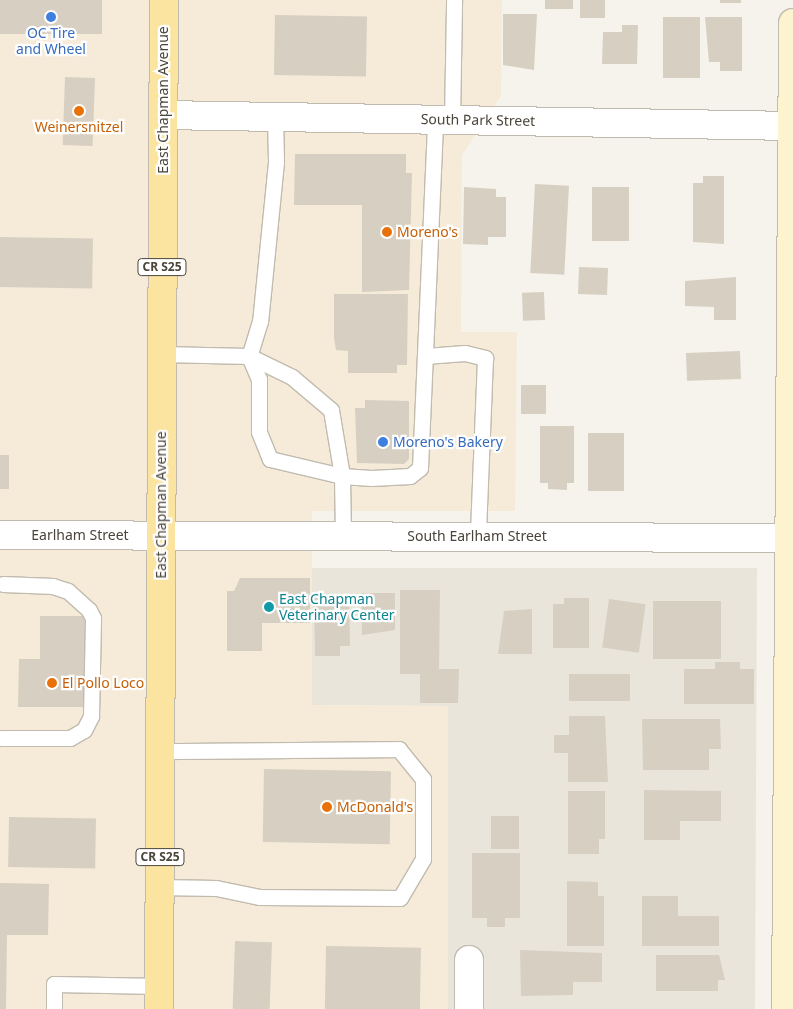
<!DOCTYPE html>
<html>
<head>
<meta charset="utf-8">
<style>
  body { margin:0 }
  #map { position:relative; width:793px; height:1009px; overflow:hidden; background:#f5f3ec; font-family:"Noto Sans",sans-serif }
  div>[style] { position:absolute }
  .residential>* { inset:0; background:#e9e5da }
  .commercial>* { inset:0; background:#f6ebd9 }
  .building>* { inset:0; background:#d7cfc2; transform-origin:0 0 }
  .roads { filter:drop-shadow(1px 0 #c1bbaf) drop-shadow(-1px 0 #c1bbaf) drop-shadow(0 1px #c1bbaf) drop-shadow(0 -1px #c1bbaf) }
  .lane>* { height:15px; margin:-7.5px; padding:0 7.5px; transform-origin:7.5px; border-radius:7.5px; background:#fff }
  .street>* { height:28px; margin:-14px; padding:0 14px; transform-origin:14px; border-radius:14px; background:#fff }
  .secondary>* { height:28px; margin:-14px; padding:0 14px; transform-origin:14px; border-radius:14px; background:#fdf3cf }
  .primary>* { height:28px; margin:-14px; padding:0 14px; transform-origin:14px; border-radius:14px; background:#fbe4a0 }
  .dots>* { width:14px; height:14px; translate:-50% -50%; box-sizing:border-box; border:2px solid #fff; border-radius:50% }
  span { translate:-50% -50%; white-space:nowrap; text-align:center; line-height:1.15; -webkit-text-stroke:4.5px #fff; paint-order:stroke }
  .shield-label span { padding:1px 4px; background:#fff; border:1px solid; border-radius:4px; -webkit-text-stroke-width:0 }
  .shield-label { font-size:12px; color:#4a443a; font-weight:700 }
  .shop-label { font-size:14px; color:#366cbe }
  .left { translate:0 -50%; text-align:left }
  .street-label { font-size:14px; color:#4a443a }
  .food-label { font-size:14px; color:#c56008 }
  .culture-label { font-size:14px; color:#0d838f }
</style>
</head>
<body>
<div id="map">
  <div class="residential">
    <i style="clip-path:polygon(312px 568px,757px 568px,755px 1009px,448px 1009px,448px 706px,312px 705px)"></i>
  </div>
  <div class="commercial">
    <i style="clip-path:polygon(0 0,502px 0,501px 96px,462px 155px,461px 332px,517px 332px,515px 511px,312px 511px,312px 705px,448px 706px,448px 1009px,0 1009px)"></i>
  </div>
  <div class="building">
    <i style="left:0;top:0;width:102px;height:34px"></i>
    <i style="left:545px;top:0;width:28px;height:9px"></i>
    <i style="left:580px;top:0;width:25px;height:18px"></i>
    <i style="left:720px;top:0;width:21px;height:3px"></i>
    <i style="clip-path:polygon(503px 14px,537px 14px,534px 70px,503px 65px)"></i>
    <i style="left:275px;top:15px;width:92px;height:60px;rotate:1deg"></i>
    <i style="left:663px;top:17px;width:37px;height:61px"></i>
    <i style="clip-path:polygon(705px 17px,742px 17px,742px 71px,720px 71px,720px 62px,709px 62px)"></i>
    <i style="clip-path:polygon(622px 25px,638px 25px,637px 64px,602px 64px,603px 32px,622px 32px)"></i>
    <i style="left:65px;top:77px;width:30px;height:68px;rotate:2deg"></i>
    <i style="clip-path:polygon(295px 154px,406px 154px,406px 173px,412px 173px,409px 290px,362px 292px,362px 205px,294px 205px)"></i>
    <i style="clip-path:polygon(703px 176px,724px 176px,724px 244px,693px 242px,693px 183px,703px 183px)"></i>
    <i style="left:535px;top:184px;width:34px;height:89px;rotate:3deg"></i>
    <i style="clip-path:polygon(464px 187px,496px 189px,496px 197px,506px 197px,506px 237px,488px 237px,488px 245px,463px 244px)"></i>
    <i style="left:592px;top:187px;width:37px;height:54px"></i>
    <i style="left:0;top:237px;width:93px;height:50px;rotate:1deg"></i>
    <i style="left:579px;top:267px;width:29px;height:27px;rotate:2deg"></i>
    <i style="clip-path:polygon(736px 277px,736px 320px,714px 320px,714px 307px,685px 306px,685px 281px)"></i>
    <i style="left:544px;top:292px;width:28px;height:22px;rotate:88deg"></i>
    <i style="clip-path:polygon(334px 294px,408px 294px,407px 365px,397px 365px,397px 373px,348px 373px,348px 351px,336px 350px,334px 338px)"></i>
    <i style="left:740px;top:351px;width:28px;height:54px;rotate:88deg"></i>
    <i style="left:521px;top:385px;width:25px;height:29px"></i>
    <i style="clip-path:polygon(365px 400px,409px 401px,409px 459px,404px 464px,357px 463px,355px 408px,365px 408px)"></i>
    <i style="clip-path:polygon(540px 426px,574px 426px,574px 483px,567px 483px,567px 490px,548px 489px,548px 483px,540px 483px)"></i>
    <i style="left:588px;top:433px;width:36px;height:58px"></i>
    <i style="left:0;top:455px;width:9px;height:34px"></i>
    <i style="clip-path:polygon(240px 578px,310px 578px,310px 623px,262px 623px,262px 651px,227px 651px,227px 591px,234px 591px)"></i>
    <i style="clip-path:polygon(400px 590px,440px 590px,439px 669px,459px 669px,458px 703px,420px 703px,420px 674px,400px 674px)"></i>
    <i style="clip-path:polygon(361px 593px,395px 593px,395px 630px,362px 635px)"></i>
    <i style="clip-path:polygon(314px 597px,349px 597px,350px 646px,340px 646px,340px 656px,315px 656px)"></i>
    <i style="clip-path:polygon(564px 598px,589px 598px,589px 648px,553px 648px,553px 604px,564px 604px)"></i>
    <i style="left:609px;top:599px;width:37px;height:49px;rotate:8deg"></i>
    <i style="left:721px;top:601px;width:58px;height:68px;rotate:90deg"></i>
    <i style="clip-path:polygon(532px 609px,532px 654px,498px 654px,504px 611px)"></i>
    <i style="clip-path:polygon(40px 616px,85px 616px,84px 707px,18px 707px,19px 659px,40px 659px)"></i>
    <i style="clip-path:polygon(715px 662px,740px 662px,740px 669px,754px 669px,754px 704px,684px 704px,684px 669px,715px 669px)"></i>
    <i style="left:569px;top:674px;width:61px;height:27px"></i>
    <i style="clip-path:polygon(569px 716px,605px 716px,608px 782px,568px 782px,568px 753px,554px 753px,554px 735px,569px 735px)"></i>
    <i style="clip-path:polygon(642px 719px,720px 719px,721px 749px,709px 749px,709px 770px,643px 770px)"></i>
    <i style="left:264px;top:769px;width:127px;height:73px;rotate:1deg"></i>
    <i style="clip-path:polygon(644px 790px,721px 791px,721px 821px,680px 821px,680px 840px,644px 840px)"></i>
    <i style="clip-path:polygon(568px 791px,605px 791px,605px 839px,599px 839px,599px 854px,568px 854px)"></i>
    <i style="left:491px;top:816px;width:28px;height:33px"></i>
    <i style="left:9px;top:817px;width:87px;height:50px;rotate:1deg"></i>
    <i style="clip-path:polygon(472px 853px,520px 853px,520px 918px,505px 918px,505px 927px,487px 927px,487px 918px,472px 918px)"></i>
    <i style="clip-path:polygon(567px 881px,598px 882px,598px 896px,604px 896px,604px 946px,567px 946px)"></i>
    <i style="clip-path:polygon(0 883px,49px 884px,48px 935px,7px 935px,6px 1009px,0 1009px)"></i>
    <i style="clip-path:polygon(642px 896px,678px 896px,678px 916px,719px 916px,719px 946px,642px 946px)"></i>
    <i style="left:235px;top:941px;width:37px;height:68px;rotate:2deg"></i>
    <i style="left:326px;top:946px;width:95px;height:63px;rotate:1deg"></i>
    <i style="clip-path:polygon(520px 950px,602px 953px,602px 982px,573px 982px,573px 995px,521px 996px)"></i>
    <i style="clip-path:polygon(656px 955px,719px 955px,725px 980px,718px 980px,718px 991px,656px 991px)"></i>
  </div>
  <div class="roads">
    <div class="lane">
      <i style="left:275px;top:117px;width:45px;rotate:88.7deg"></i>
      <i style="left:276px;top:162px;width:160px;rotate:95.7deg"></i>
      <i style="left:260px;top:321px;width:37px;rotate:107deg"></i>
      <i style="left:249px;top:356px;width:48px;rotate:26deg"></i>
      <i style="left:292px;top:377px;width:51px;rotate:40.2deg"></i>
      <i style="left:331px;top:410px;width:67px;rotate:80.5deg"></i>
      <i style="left:342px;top:476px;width:29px;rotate:4deg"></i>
      <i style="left:371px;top:478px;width:39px;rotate:-3deg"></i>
      <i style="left:410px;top:476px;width:13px;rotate:-39deg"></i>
      <i style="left:420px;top:468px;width:348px;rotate:-87.5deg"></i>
      <i style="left:452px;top:120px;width:120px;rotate:-89deg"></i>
      <i style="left:162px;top:354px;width:87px;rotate:1.3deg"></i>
      <i style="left:249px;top:356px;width:25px;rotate:67deg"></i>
      <i style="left:259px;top:379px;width:53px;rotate:90deg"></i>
      <i style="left:259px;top:432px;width:29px;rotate:68deg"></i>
      <i style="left:270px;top:459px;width:74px;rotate:13.3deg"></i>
      <i style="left:342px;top:476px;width:59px;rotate:89deg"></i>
      <i style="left:425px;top:356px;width:40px;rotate:-4.3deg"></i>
      <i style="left:465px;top:353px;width:21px;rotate:14deg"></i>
      <i style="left:485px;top:358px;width:178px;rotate:92.3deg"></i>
      <i style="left:1px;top:738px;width:69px"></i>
      <i style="left:70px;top:738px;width:16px;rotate:-30deg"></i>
      <i style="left:84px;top:730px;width:16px;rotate:-63deg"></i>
      <i style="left:91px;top:716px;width:98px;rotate:-88.8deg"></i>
      <i style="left:93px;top:618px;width:9px;rotate:-117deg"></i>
      <i style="left:89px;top:610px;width:28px;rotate:-138deg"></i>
      <i style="left:68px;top:591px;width:16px;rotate:-162deg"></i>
      <i style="left:53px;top:586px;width:50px;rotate:-177.7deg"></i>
      <i style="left:159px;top:887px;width:57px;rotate:1deg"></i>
      <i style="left:216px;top:888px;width:45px;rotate:11.6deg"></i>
      <i style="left:260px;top:897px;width:140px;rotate:0.4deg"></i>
      <i style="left:400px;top:898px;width:45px;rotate:-59.5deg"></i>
      <i style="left:423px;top:859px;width:80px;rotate:-90deg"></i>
      <i style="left:423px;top:779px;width:38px;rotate:-129deg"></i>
      <i style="left:399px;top:749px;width:239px;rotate:179.5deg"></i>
      <i style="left:54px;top:1009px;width:25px;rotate:-90deg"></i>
      <i style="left:54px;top:984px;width:105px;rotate:1.1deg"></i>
    </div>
    <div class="street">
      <i style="left:163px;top:115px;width:630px;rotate:1deg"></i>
      <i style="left:0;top:535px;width:793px;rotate:0.22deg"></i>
      <i style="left:469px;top:1009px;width:49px;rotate:-90deg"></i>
    </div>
    <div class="secondary">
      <i style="left:786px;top:1009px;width:986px;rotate:-89.59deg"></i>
    </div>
    <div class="primary">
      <i style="left:159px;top:1009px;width:1009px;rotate:-89.72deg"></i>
    </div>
  </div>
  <div class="dots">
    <i style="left:51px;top:17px;background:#3f7fe0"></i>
    <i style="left:79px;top:111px;background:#e8710a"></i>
    <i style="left:387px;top:232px;background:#e8710a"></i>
    <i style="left:383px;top:442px;background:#3f7fe0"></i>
    <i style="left:269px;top:607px;background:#0f9aa8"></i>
    <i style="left:52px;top:683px;background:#e8710a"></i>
    <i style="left:327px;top:807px;background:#e8710a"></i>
  </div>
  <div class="shield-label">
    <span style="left:162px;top:267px">CR S25</span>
    <span style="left:160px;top:857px">CR S25</span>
  </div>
  <div class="shop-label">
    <span style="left:51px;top:41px">OC Tire<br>and Wheel</span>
    <span class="left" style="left:393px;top:442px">Moreno's Bakery</span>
  </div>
  <div class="street-label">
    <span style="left:163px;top:100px;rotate:-90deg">East Chapman Avenue</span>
    <span style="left:478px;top:120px;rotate:1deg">South Park Street</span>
    <span style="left:161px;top:505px;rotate:-90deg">East Chapman Avenue</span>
    <span style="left:80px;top:535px">Earlham Street</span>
    <span style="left:477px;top:536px">South Earlham Street</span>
  </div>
  <div class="food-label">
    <span style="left:79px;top:127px">Weinersnitzel</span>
    <span class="left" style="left:397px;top:232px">Moreno's</span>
    <span class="left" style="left:62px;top:683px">El Pollo Loco</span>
    <span class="left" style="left:337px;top:807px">McDonald's</span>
  </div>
  <div class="culture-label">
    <span class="left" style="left:279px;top:607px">East Chapman<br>Veterinary Center</span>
  </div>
</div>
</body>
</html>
